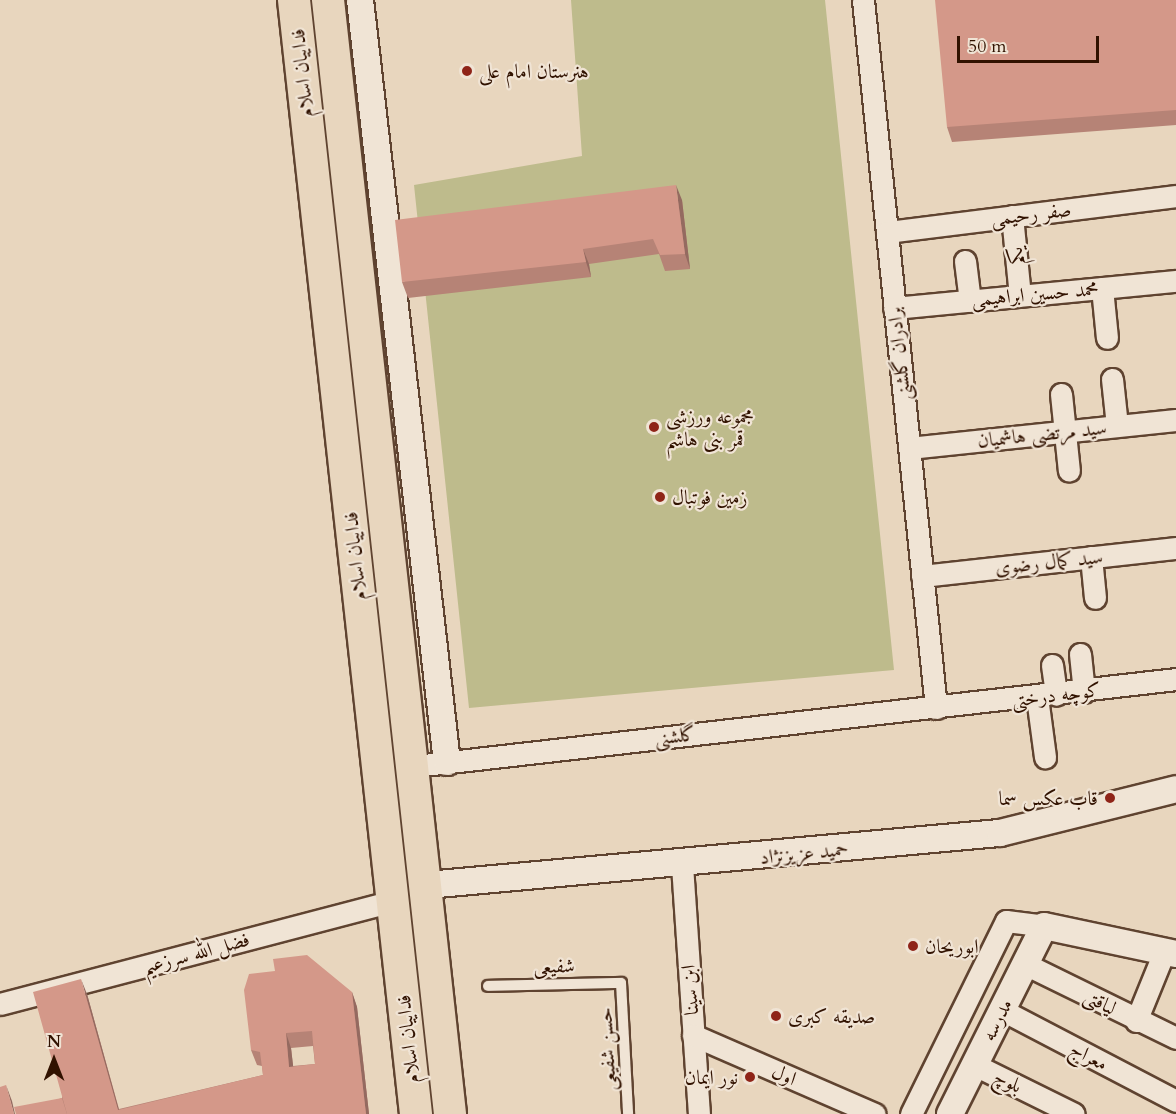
<!DOCTYPE html>
<html>
<head>
<meta charset="utf-8">
<style>
  body { margin:0 }
  #map { position:relative; width:1176px; height:1114px; overflow:hidden; background:#e8d6be; font-family:Cardo,Amiri,serif }
  div>[style] { position:absolute }
  .green>* { inset:0; background:#bebb8c }
  .roads { filter:drop-shadow(2px 0 #5f4330) drop-shadow(-2px 0 #5f4330) drop-shadow(0 2px #5f4330) drop-shadow(0 -2px #5f4330) }
  .service>* { height:10px; margin:-5px; padding:0 5px; transform-origin:5px; border-radius:5px; background:#f0e4d5 }
  .minor>* { height:21px; margin:-10.5px; padding:0 10.5px; transform-origin:10.5px; border-radius:10.5px; background:#f0e4d5 }
  .tertiary>* { height:26px; margin:-13px; padding:0 13px; transform-origin:13px; border-radius:13px; background:#f0e4d5 }
  .primary>* { height:32px; margin:-16px; padding:0 16px; transform-origin:16px; border-radius:16px; background:#e8d6be }
  .wall>* { inset:0; background:#b68376 }
  .shaded-wall>* { inset:0; background:#946a60 }
  .building>* { inset:0; background:#d49889 }
  .dots>* { width:16px; height:16px; translate:-50% -50%; box-sizing:border-box; border:3px solid #f0e4d5; border-radius:50% }
  span { translate:-50% -50%; white-space:nowrap; text-align:center; line-height:1.15; -webkit-text-stroke:4.5px #f0e4d5; paint-order:stroke }
  .poi-label { font-size:20px; color:#311200 }
  .left { translate:0 -50%; text-align:left }
  .right { translate:-100% -50%; text-align:right }
  .street-label { font-size:20px; color:#311200 }
  .north { position:absolute; left:24px; top:1030px; width:60px; height:60px; -webkit-text-stroke:4px #f0e4d5; paint-order:stroke; rotate:0deg; font-size:16px; font-weight:700; line-height:24px; text-align:center; color:#311200 }
  .north::after { content:''; display:block; margin:auto; width:21px; height:27px; background:#311200; clip-path:polygon(50% 0,100% 100%,50% 72%,0 100%) }
  .scale { position:absolute; left:957px; top:36px; width:142px; height:27px; box-sizing:border-box; border:3px solid #311200; border-top:0; padding-left:8px; font-size:18px; line-height:21px; white-space:nowrap; color:#311200; -webkit-text-stroke:4px #f0e4d5; paint-order:stroke }
</style>
</head>
<body>
<div id="map">
  <div class="green">
    <i style="clip-path:polygon(571px 0,825px 0,894px 670px,469px 708px,414px 185px,582px 156px)"></i>
  </div>
  <div class="roads">
    <div class="service">
      <i style="left:488px;top:986px;width:133px;rotate:-1.3deg"></i>
      <i style="left:621px;top:983px;width:131px;rotate:86.9deg"></i>
    </div>
    <div class="minor">
      <i style="left:863px;top:0;width:712px;rotate:84.11deg"></i>
      <i style="left:1012px;top:216px;width:80px;rotate:84.3deg"></i>
      <i style="left:887px;top:232px;width:291px;rotate:-7.1deg"></i>
      <i style="left:965px;top:261px;width:40px;rotate:82.9deg"></i>
      <i style="left:1102px;top:288px;width:50px;rotate:84.3deg"></i>
      <i style="left:894px;top:308px;width:283px;rotate:-5.5deg"></i>
      <i style="left:1112px;top:379px;width:47px;rotate:83.9deg"></i>
      <i style="left:1061px;top:394px;width:77px;rotate:84.1deg"></i>
      <i style="left:909px;top:448px;width:268px;rotate:-6deg"></i>
      <i style="left:1091px;top:557px;width:41px;rotate:84.4deg"></i>
      <i style="left:922px;top:576px;width:256px;rotate:-6.3deg"></i>
      <i style="left:1080px;top:654px;width:38px;rotate:84deg"></i>
      <i style="left:1052px;top:665px;width:30px;rotate:82deg"></i>
      <i style="left:1037px;top:697px;width:61px;rotate:82.4deg"></i>
      <i style="left:415px;top:766px;width:766px;rotate:-6.52deg"></i>
      <i style="left:682px;top:865px;width:250px;rotate:86.1deg"></i>
      <i style="left:1025px;top:964px;width:168px;rotate:26.1deg"></i>
      <i style="left:0;top:1004px;width:406px;rotate:-14.7deg"></i>
      <i style="left:1002px;top:1010px;width:196px;rotate:27.6deg"></i>
      <i style="left:1136px;top:1021px;width:74px;rotate:-67.9deg"></i>
      <i style="left:693px;top:1035px;width:198px;rotate:23.5deg"></i>
      <i style="left:975px;top:1065px;width:110px;rotate:26.3deg"></i>
      <i style="left:911px;top:1114px;width:215px;rotate:-63.8deg"></i>
      <i style="left:1006px;top:921px;width:38px;rotate:7deg"></i>
    </div>
    <div class="tertiary">
      <i style="left:360px;top:0;width:767px;rotate:83.49deg"></i>
      <i style="left:427px;top:885px;width:575px;rotate:-5.19deg"></i>
      <i style="left:1000px;top:833px;width:181px;rotate:-14deg"></i>
      <i style="left:950px;top:1114px;width:210px;rotate:-63.4deg"></i>
      <i style="left:1044px;top:926px;width:135px;rotate:12deg"></i>
    </div>
    <div class="primary">
      <i style="left:294px;top:0;width:1121px;rotate:83.75deg"></i>
      <i style="left:328px;top:0;width:1121px;rotate:83.75deg"></i>
    </div>
  </div>
  <div class="wall">
    <i style="clip-path:polygon(1176px 0,1176px 125px,952px 142px,947px 127px)"></i>
    <i style="clip-path:polygon(682px 200px,690px 269px,665px 271px,659px 254px,589px 264px,591px 277px,408px 298px,402px 282px)"></i>
    <i style="clip-path:polygon(evenodd,352px 992px,357px 1007px,369px 1114px,16px 1114px,62px 1098px,87px 994px,119px 1109px,263px 1075px,262px 1066px,257px 1065px,251px 1050px,352px 992px,313px 1046px,315px 1064px,293px 1066px,291px 1048px,313px 1046px)"></i>
  </div>
  <div class="shaded-wall">
    <i style="clip-path:polygon(676px 185px,682px 200px,690px 269px,685px 254px)"></i>
    <i style="clip-path:polygon(583px 249px,589px 264px,591px 277px,586px 262px)"></i>
    <i style="clip-path:polygon(81px 979px,87px 994px,120px 1114px,118px 1110px)"></i>
    <i style="clip-path:polygon(352px 992px,357px 1007px,369px 1114px,366px 1114px)"></i>
    <i style="clip-path:polygon(286px 1033px,291px 1048px,295px 1082px,289px 1067px)"></i>
    <i style="clip-path:polygon(6px 1085px,12px 1101px,15px 1114px,14px 1114px)"></i>
  </div>
  <div class="building">
    <i style="clip-path:polygon(935px 0,1176px 0,1176px 110px,947px 127px)"></i>
    <i style="clip-path:polygon(676px 185px,685px 254px,660px 255px,653px 239px,583px 249px,586px 262px,402px 282px,395px 220px)"></i>
    <i style="clip-path:polygon(evenodd,307px 955px,352px 992px,366px 1114px,67px 1114px,33px 992px,81px 979px,118px 1110px,263px 1075px,260px 1052px,251px 1050px,244px 990px,249px 974px,275px 971px,273px 959px,307px 955px,312px 1031px,315px 1064px,289px 1067px,286px 1033px,312px 1031px)"></i>
    <i style="clip-path:polygon(6px 1085px,14px 1114px,0 1114px,0 1087px)"></i>
    <i style="clip-path:polygon(62px 1098px,67px 1114px,16px 1114px,14px 1107px)"></i>
  </div>
  <div class="dots">
    <i style="left:467px;top:71px;background:#8f2418"></i>
    <i style="left:654px;top:427px;background:#8f2418"></i>
    <i style="left:660px;top:497px;background:#8f2418"></i>
    <i style="left:1110px;top:798px;background:#8f2418"></i>
    <i style="left:913px;top:946px;background:#8f2418"></i>
    <i style="left:776px;top:1016px;background:#8f2418"></i>
    <i style="left:750px;top:1077px;background:#8f2418"></i>
  </div>
  <div class="poi-label">
    <span class="left" style="left:479px;top:71px">هنرستان امام علی</span>
    <span class="left" style="left:666px;top:428px">مجموعه ورزشی<br>قمر بنی هاشم</span>
    <span class="left" style="left:672px;top:497px">زمین فوتبال</span>
    <span class="right" style="left:1098px;top:798px">قاب عکس سما</span>
    <span class="left" style="left:925px;top:946px">ابوریحان</span>
    <span class="left" style="left:788px;top:1016px">صدیقه کبری</span>
    <span class="right" style="left:738px;top:1077px">نور ایمان</span>
  </div>
  <div class="street-label">
    <span style="left:302px;top:73px;rotate:-96deg">فداییان اسلام</span>
    <span style="left:1031px;top:214px;rotate:-7deg">صفر رحیمی</span>
    <span style="left:1016px;top:256px;rotate:-96deg">یکم</span>
    <span style="left:1035px;top:294px;rotate:-5deg">محمد حسین ابراهیمی</span>
    <span style="left:899px;top:354px;rotate:-96deg">برادران گلشنی</span>
    <span style="left:1042px;top:434px;rotate:-6deg">سید مرتضی هاشمیان</span>
    <span style="left:355px;top:556px;rotate:-96deg">فداییان اسلام</span>
    <span style="left:1049px;top:562px;rotate:-6deg">سید کمال رضوی</span>
    <span style="left:1056px;top:695px;rotate:-7deg">کوچه درختی</span>
    <span style="left:675px;top:736px;rotate:-7deg">گلشنی</span>
    <span style="left:804px;top:853px;rotate:-6deg">حمید عزیزنژاد</span>
    <span style="left:196px;top:953px;rotate:-15deg">فضل الله سرزعیم</span>
    <span style="left:554px;top:966px;rotate:-1deg">شفیعی</span>
    <span style="left:690px;top:990px;rotate:-94deg">ابن سینا</span>
    <span style="left:1100px;top:1002px;rotate:27deg">لیاقتی</span>
    <span style="left:997px;top:1020px;rotate:-63deg">مدرسه</span>
    <span style="left:408px;top:1039px;rotate:-96deg">فداییان اسلام</span>
    <span style="left:607px;top:1049px;rotate:-93deg">حسن شفیعی</span>
    <span style="left:1089px;top:1056px;rotate:28deg">معراج</span>
    <span style="left:784px;top:1075px;rotate:23deg">اول</span>
    <span style="left:1008px;top:1081px;rotate:26deg">بلوچ</span>
  </div>
  <div class="north">N</div>
  <div class="scale">50 m</div>
</div>
</body>
</html>
